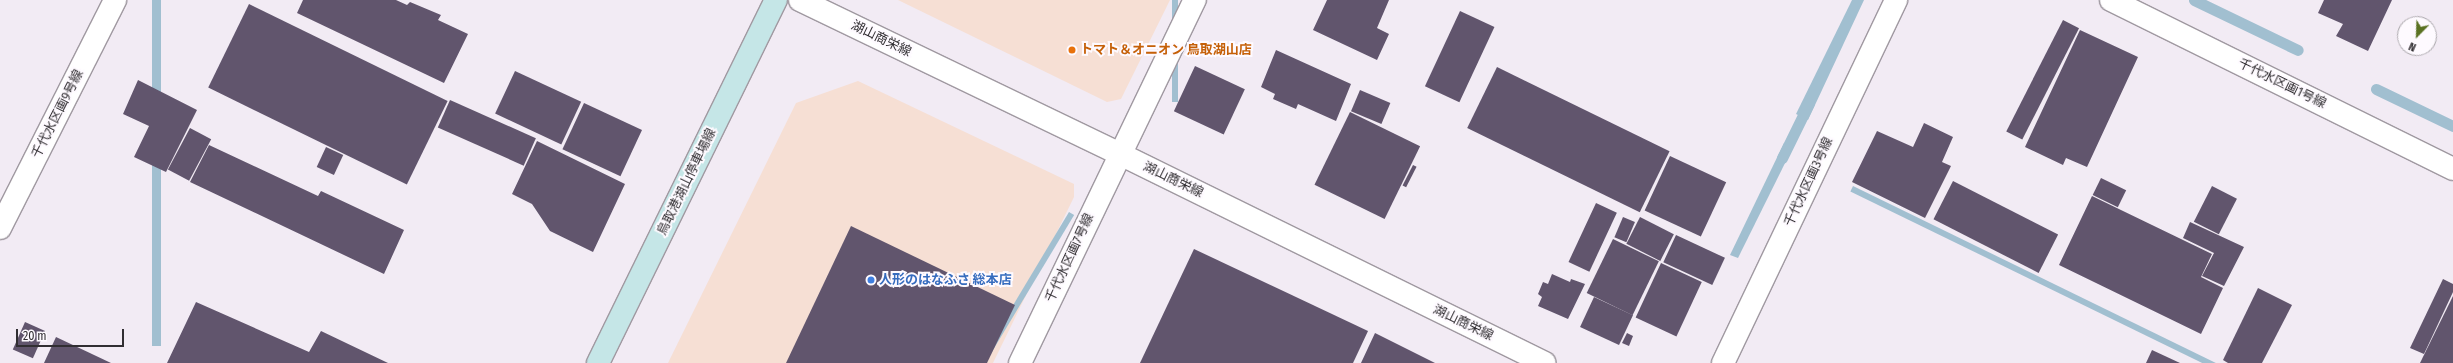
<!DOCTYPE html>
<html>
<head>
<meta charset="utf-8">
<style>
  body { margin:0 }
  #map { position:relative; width:2453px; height:363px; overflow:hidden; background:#f2ebf4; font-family:"Fira Sans Condensed","Noto Sans JP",sans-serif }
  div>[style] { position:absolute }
  .commercial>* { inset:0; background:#f6dfd4 }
  .water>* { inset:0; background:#a1bfd0; transform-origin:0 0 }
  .stream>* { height:11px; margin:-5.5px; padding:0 5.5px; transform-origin:5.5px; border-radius:5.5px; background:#a1bfd0 }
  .building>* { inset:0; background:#61556d; transform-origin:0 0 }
  .roads { filter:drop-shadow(1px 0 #a099a1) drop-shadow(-1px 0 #a099a1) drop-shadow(0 1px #a099a1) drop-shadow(0 -1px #a099a1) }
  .minor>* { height:22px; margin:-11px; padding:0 11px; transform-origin:11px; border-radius:11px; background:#fff }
  .tertiary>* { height:22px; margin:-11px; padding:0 11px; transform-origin:11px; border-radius:11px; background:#fff }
  .secondary>* { height:22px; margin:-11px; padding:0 11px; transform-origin:11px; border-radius:11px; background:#c5e6e7 }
  .dots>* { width:11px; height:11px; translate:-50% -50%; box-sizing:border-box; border:2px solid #fefaff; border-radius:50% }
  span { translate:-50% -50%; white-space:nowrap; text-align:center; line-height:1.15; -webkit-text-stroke:4px #fefaff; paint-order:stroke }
  .street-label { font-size:13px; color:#312e32 }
  .food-label { font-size:13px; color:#c56008; font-weight:700 }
  .left { translate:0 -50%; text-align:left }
  .shop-label { font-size:13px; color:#366cbe; font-weight:700 }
  .north { position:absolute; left:2397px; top:16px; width:40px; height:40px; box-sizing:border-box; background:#fefaff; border:1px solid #aca8ad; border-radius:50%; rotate:203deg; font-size:11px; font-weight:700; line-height:16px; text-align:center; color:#312e32 }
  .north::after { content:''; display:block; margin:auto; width:14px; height:18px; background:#5b7223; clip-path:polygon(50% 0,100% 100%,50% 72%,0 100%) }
  .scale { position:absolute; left:16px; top:329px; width:108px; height:18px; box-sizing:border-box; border:2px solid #312e32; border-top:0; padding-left:5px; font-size:12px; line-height:14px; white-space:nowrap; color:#312e32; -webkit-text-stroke:3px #fefaff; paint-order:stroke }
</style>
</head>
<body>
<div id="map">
  <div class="commercial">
    <i style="clip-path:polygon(898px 0,1170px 0,1121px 99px,1107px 102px)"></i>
    <i style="clip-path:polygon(858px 81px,1074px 184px,1074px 197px,993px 363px,668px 363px,796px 103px)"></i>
  </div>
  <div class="water">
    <i style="left:152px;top:0;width:9px;height:346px"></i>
    <i style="left:1172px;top:0;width:6px;height:102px"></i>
    <i style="clip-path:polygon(1852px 0,1864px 0,1808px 120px,1796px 114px)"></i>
    <i style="clip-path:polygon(1784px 143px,1793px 147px,1738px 258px,1730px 255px)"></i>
    <i style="left:1853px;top:186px;width:406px;height:6px;rotate:26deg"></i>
    <i style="left:1069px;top:212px;width:6px;height:168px;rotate:31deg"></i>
  </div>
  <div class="stream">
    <i style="left:2194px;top:0;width:115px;rotate:25.7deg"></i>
    <i style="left:2376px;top:89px;width:85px;rotate:25.7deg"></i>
    <i style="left:1782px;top:158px;width:61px;rotate:-63.9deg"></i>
  </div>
  <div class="building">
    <i style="clip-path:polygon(303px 0,396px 0,407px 5px,410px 2px,441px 15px,438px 20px,468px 34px,444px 83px,297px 13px)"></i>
    <i style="clip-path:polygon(1327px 0,1389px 0,1377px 28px,1389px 34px,1377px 60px,1313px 30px)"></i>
    <i style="clip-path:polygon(2324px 0,2392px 0,2368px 51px,2336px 36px,2343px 24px,2318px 13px)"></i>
    <i style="left:249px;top:4px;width:221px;height:93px;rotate:26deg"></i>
    <i style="left:1460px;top:11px;width:38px;height:83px;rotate:25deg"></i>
    <i style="left:2063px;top:20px;width:18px;height:125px;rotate:27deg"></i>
    <i style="clip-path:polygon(2080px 30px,2138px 57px,2087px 167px,2066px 158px,2063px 165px,2025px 147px)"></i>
    <i style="clip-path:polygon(1276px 50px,1351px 84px,1336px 121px,1298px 104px,1296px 109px,1273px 99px,1275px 94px,1261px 87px)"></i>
    <i style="left:1195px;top:66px;width:55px;height:50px;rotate:25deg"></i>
    <i style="left:1497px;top:67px;width:192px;height:68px;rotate:26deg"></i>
    <i style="left:515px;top:71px;width:73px;height:47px;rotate:25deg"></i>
    <i style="clip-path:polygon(138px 80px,197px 110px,166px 172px,134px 157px,149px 126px,123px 114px)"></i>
    <i style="left:1360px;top:90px;width:33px;height:23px;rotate:23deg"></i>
    <i style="left:450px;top:100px;width:94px;height:30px;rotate:24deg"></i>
    <i style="left:584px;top:103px;width:64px;height:51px;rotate:25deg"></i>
    <i style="left:1350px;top:112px;width:78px;height:81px;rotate:26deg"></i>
    <i style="clip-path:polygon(1924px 123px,1953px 137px,1942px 162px,1951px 166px,1925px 218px,1852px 182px,1877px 131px,1913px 147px)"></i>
    <i style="left:190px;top:128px;width:24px;height:47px;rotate:28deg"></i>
    <i style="clip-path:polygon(537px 141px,625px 184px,593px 252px,550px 231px,532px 204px,512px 194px)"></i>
    <i style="clip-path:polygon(209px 145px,318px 196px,321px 191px,404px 230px,384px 274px,190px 182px)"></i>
    <i style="left:326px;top:147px;width:19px;height:22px;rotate:25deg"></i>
    <i style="left:1670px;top:156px;width:62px;height:60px;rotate:25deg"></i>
    <i style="left:1413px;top:165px;width:4px;height:23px;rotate:27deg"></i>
    <i style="left:2101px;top:178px;width:28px;height:19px;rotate:26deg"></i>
    <i style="left:1953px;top:181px;width:118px;height:43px;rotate:27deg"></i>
    <i style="left:2212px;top:186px;width:28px;height:40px;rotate:27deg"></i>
    <i style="clip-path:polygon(2092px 196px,2212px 254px,2201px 277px,2223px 288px,2201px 334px,2059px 265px)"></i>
    <i style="left:1596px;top:203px;width:23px;height:65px;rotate:25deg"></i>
    <i style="left:1623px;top:217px;width:13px;height:22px;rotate:23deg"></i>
    <i style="left:1640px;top:217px;width:38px;height:30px;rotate:27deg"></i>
    <i style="clip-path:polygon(2190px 222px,2244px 247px,2224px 286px,2202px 276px,2214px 253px,2183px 238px)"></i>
    <i style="clip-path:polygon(851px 226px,1015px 305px,987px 363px,786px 363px)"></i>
    <i style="left:1676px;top:235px;width:54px;height:30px;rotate:25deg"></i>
    <i style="left:1613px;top:239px;width:51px;height:60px;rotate:26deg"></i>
    <i style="clip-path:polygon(1194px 249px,1368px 331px,1353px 363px,1140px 363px)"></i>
    <i style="left:1661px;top:263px;width:45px;height:60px;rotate:25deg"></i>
    <i style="clip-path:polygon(1552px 274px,1570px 282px,1571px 279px,1585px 284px,1568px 319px,1538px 306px,1542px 297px,1538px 294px,1543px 282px,1548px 284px)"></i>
    <i style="clip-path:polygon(2443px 279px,2453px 284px,2453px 292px,2424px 354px,2410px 348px)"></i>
    <i style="clip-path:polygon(2258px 288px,2292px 305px,2262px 363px,2228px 363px,2223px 360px)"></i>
    <i style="clip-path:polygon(2453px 296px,2453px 363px,2420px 363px)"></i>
    <i style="left:1594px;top:297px;width:43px;height:33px;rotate:25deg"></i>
    <i style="clip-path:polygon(196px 302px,309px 352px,321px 331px,388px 363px,167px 363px)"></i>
    <i style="left:25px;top:322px;width:22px;height:30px;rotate:24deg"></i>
    <i style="clip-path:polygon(1375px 333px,1435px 363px,1361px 363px)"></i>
    <i style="clip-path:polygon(1627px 333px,1633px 336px,1629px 346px,1622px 343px)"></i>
    <i style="clip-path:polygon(56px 337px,111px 363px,44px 363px)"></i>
    <i style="clip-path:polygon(2152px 350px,2180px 363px,2146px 363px)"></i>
  </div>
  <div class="roads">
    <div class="minor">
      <i style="left:1020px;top:363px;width:403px;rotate:-64.3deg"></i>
    </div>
    <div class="tertiary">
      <i style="left:800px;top:0;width:355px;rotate:25.7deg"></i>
      <i style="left:1120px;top:154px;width:473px;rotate:26.2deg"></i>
      <i style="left:2111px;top:0;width:381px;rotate:26.3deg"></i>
      <i style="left:0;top:228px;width:255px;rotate:-63.2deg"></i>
      <i style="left:1723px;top:363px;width:402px;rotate:-64.5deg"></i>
    </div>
    <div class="secondary">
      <i style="left:598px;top:363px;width:404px;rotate:-63.9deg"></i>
    </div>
  </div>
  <div class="dots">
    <i style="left:1072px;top:50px;background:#e8710a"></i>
    <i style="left:871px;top:280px;background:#3f7fe0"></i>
  </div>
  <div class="street-label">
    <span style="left:881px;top:39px;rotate:26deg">湖山商栄線</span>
    <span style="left:2282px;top:84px;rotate:26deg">千代水区画1号線</span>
    <span style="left:58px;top:114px;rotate:-63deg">千代水区画9号線</span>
    <span style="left:1173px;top:180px;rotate:26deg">湖山商栄線</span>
    <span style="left:687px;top:182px;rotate:-64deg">鳥取港湖山停車場線</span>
    <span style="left:1809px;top:182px;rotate:-65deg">千代水区画3号線</span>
    <span style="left:1070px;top:258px;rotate:-65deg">千代水区画7号線</span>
    <span style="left:1463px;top:323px;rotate:26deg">湖山商栄線</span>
  </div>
  <div class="food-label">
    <span class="left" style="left:1080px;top:50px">トマト＆オニオン 鳥取湖山店</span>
  </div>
  <div class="shop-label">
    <span class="left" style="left:879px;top:280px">人形のはなふさ 総本店</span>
  </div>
  <div class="north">N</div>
  <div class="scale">20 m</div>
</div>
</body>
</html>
